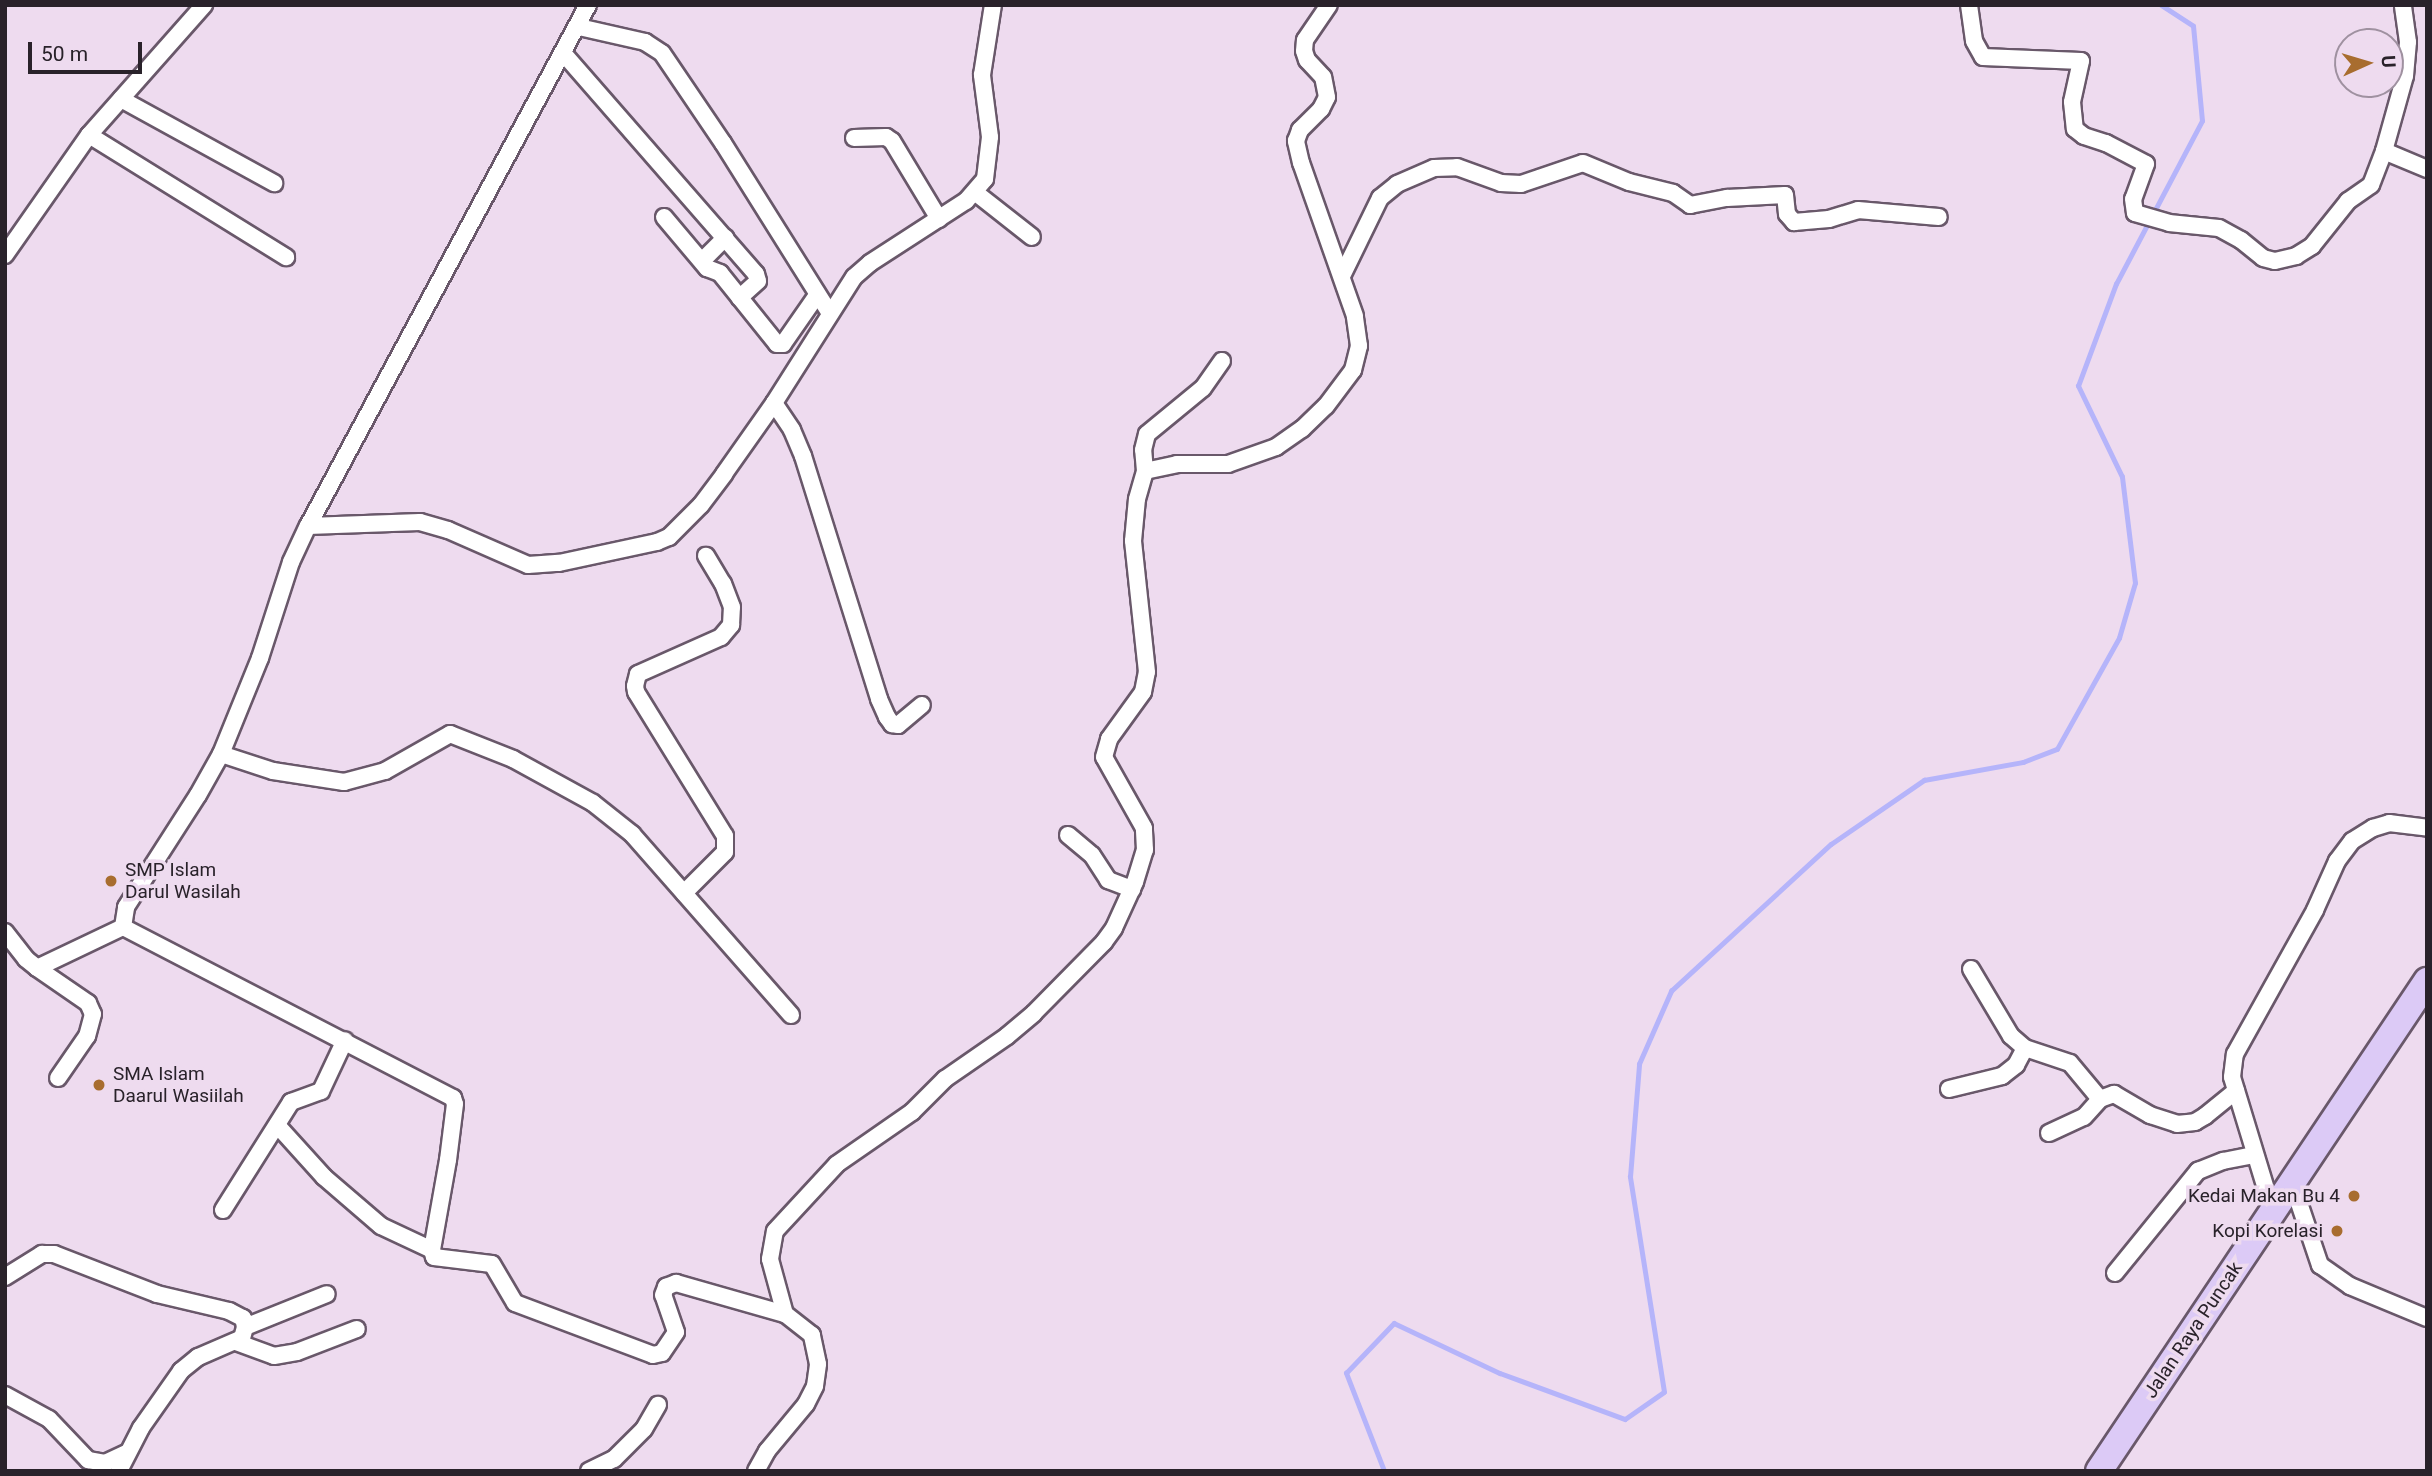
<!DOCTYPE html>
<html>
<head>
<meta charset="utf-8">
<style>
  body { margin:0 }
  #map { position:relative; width:2432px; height:1476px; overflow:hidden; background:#eedbef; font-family:Roboto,sans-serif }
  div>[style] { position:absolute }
  .stream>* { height:4.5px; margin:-2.25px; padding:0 2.25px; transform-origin:2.25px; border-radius:2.25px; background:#b5b4fa }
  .roads { filter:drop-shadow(2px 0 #69586a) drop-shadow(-2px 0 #69586a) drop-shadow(0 2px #69586a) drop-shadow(0 -2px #69586a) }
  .minor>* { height:16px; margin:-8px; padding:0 8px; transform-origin:8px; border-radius:8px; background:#fff }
  .trunk>* { height:26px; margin:-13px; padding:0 13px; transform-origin:13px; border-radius:13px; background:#dccaf6 }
  .dots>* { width:19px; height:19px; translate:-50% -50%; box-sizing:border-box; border:4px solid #eedbef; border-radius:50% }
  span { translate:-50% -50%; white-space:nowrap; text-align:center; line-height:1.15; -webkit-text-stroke:7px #eedbef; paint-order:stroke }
  .poi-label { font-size:19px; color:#29222a }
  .left { translate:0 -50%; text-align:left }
  .right { translate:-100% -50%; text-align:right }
  .street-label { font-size:19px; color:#29222a }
  .frame { position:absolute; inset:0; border:7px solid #29222a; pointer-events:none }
  .north { position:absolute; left:2334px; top:28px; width:70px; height:70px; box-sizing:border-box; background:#eedbef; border:2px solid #9f91a0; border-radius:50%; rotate:86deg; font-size:19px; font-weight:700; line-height:28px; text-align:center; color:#29222a }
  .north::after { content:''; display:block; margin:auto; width:24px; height:32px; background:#a86d2f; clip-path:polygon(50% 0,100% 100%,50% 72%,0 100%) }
  .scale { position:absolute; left:28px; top:42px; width:114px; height:32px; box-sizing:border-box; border:4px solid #29222a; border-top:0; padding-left:9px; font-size:21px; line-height:24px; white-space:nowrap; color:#29222a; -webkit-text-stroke:5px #eedbef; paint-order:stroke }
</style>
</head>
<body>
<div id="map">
  <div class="stream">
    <i style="left:1384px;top:1471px;width:105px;rotate:-111.2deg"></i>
    <i style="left:1346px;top:1373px;width:69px;rotate:-46.2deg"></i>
    <i style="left:1394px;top:1323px;width:117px;rotate:25.3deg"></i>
    <i style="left:1500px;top:1373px;width:133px;rotate:20.2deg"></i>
    <i style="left:1625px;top:1419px;width:47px;rotate:-34.7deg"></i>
    <i style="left:1664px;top:1392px;width:218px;rotate:-99deg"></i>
    <i style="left:1630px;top:1177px;width:113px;rotate:-85.4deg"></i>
    <i style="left:1639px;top:1064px;width:80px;rotate:-66.3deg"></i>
    <i style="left:1671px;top:991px;width:217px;rotate:-42.6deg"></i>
    <i style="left:1831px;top:844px;width:113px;rotate:-34.5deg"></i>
    <i style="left:1924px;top:780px;width:101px;rotate:-10.3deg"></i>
    <i style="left:2023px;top:762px;width:36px;rotate:-21deg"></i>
    <i style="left:2057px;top:749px;width:127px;rotate:-60.8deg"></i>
    <i style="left:2119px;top:638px;width:57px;rotate:-73.8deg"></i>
    <i style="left:2135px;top:583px;width:107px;rotate:-97deg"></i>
    <i style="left:2122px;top:477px;width:101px;rotate:-115.8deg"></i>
    <i style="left:2078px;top:386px;width:109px;rotate:-69.6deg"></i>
    <i style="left:2116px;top:284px;width:184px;rotate:-62.2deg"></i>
    <i style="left:2202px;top:121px;width:95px;rotate:-95.4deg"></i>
    <i style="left:2193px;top:26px;width:38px;rotate:-147deg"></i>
  </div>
  <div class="roads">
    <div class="minor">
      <i style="left:1969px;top:5px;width:36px;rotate:82deg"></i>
      <i style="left:1974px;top:41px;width:18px;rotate:61deg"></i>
      <i style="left:1983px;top:57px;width:98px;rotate:2.3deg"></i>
      <i style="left:2081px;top:61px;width:42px;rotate:102.4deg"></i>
      <i style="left:2072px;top:102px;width:27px;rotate:84deg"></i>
      <i style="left:2075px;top:129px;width:11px;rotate:38deg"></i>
      <i style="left:2084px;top:136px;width:23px;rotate:18deg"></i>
      <i style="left:2106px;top:143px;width:45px;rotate:27.7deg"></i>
      <i style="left:2146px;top:164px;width:37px;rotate:110deg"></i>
      <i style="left:2133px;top:199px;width:14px;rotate:82deg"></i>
      <i style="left:2135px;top:213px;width:35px;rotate:16deg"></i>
      <i style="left:2169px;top:223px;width:50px;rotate:5.7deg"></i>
      <i style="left:2219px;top:228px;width:25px;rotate:29deg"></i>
      <i style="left:2241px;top:240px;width:28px;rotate:39deg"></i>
      <i style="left:2263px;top:258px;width:12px;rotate:14deg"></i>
      <i style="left:2275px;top:261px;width:22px;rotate:-13deg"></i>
      <i style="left:2296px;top:256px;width:19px;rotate:-32deg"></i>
      <i style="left:2312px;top:246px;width:58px;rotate:-51.3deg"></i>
      <i style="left:2348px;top:201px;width:28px;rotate:-35deg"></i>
      <i style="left:2371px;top:185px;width:36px;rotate:-69deg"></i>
      <i style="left:2384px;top:151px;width:78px;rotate:-74.4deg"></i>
      <i style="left:2405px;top:76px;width:34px;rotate:-85deg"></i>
      <i style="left:2408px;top:42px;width:37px;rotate:-98deg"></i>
      <i style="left:579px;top:27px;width:68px;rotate:12.8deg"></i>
      <i style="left:645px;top:42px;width:20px;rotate:33deg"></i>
      <i style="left:662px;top:53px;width:109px;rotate:55.9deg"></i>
      <i style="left:723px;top:143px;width:199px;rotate:57.9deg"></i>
      <i style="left:564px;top:54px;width:292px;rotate:48.9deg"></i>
      <i style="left:756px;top:274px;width:7px;rotate:74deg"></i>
      <i style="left:758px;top:281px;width:25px;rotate:138deg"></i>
      <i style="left:121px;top:99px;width:175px;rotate:28.8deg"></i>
      <i style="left:89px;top:135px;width:232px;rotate:31.8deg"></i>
      <i style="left:854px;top:138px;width:32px;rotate:-2deg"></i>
      <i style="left:886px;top:137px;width:7px;rotate:34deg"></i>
      <i style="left:892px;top:141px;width:91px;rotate:58.9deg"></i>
      <i style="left:2384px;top:151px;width:47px;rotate:22.7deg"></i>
      <i style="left:976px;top:193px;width:71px;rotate:38.2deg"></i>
      <i style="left:664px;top:217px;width:67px;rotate:49.9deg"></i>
      <i style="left:707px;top:268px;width:14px;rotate:21deg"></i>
      <i style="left:720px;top:273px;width:91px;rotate:51.2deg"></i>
      <i style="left:777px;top:344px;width:6px"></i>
      <i style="left:783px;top:344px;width:60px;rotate:-55.2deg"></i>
      <i style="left:5px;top:255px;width:146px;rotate:-55deg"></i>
      <i style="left:89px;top:135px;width:174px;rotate:-48.5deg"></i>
      <i style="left:702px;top:261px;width:33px;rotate:-45deg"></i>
      <i style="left:1342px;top:276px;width:87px;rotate:-64deg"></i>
      <i style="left:1380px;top:198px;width:22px;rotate:-39deg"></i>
      <i style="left:1397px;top:184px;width:40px;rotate:-23.4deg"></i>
      <i style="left:1434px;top:168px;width:23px;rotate:-2deg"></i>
      <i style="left:1457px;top:167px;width:47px;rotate:20deg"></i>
      <i style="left:1501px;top:183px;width:20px;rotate:3deg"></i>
      <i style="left:1521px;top:184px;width:65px;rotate:-18.7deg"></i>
      <i style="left:1583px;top:163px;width:50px;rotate:22.4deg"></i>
      <i style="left:1629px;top:182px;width:45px;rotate:14deg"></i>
      <i style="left:1673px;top:193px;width:21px;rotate:35deg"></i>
      <i style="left:1690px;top:205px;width:38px;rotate:-11deg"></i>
      <i style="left:1727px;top:198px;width:58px;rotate:-3deg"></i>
      <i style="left:1785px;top:195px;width:19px;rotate:84deg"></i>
      <i style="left:1787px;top:214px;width:11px;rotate:49deg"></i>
      <i style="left:1794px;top:222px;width:35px;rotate:-5deg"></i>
      <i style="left:1829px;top:219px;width:30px;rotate:-17deg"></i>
      <i style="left:1858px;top:210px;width:81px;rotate:4.9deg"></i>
      <i style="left:774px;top:403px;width:32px;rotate:56deg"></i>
      <i style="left:792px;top:430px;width:28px;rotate:67deg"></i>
      <i style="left:803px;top:456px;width:255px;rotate:72.6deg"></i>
      <i style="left:879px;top:699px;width:20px;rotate:66deg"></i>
      <i style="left:887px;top:717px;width:9px;rotate:54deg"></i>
      <i style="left:892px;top:724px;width:6px;rotate:9deg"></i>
      <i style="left:898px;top:725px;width:31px;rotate:-40deg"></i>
      <i style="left:1145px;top:471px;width:21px;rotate:-95deg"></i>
      <i style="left:1143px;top:450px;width:16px;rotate:-76deg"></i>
      <i style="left:1147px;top:434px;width:72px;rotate:-39.4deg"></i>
      <i style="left:1203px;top:388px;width:33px;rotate:-55deg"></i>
      <i style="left:308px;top:526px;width:112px;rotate:-2deg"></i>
      <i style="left:420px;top:522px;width:29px;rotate:16deg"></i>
      <i style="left:448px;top:530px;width:87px;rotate:23.6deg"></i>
      <i style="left:528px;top:565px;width:31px;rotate:-4deg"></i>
      <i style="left:559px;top:563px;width:100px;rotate:-12.1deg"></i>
      <i style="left:657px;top:542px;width:13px;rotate:-23deg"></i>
      <i style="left:669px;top:537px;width:45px;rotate:-45deg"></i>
      <i style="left:701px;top:505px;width:39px;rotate:-53deg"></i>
      <i style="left:724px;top:474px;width:87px;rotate:-54.8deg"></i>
      <i style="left:774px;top:403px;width:149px;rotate:-57.6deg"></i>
      <i style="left:854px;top:277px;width:21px;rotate:-41deg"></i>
      <i style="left:870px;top:263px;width:114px;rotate:-32.9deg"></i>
      <i style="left:966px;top:201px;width:29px;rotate:-49deg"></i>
      <i style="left:985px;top:179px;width:42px;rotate:-83.2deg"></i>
      <i style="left:990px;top:137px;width:63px;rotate:-97.4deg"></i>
      <i style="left:982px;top:75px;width:71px;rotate:-81.1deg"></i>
      <i style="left:221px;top:754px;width:55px;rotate:18.1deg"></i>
      <i style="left:273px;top:771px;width:72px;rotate:8.8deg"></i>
      <i style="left:344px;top:782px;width:42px;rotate:-15deg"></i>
      <i style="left:385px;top:771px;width:75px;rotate:-29.6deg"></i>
      <i style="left:450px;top:734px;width:68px;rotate:21.6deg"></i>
      <i style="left:513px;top:759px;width:91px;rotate:28.8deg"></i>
      <i style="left:593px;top:803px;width:50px;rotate:38.5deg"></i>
      <i style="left:632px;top:834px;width:241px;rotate:48.7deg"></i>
      <i style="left:1068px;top:835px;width:31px;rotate:40deg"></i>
      <i style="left:1092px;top:855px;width:30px;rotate:57deg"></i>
      <i style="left:1108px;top:880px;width:26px;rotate:21deg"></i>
      <i style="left:684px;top:893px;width:58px;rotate:-45deg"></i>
      <i style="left:725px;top:852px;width:16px;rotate:-90deg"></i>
      <i style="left:725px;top:836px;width:169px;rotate:-121.7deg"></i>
      <i style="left:636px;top:692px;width:6px;rotate:-99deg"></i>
      <i style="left:635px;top:686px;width:12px;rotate:-76deg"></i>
      <i style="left:638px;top:674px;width:91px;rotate:-24deg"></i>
      <i style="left:721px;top:637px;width:16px;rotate:-50deg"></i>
      <i style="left:731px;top:625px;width:18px;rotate:-87deg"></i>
      <i style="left:732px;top:607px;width:25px;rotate:-111deg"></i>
      <i style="left:723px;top:584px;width:33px;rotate:-121deg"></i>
      <i style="left:123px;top:927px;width:372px;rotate:27.4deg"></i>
      <i style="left:453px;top:1098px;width:6px;rotate:72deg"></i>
      <i style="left:455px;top:1104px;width:56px;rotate:97.1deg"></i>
      <i style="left:448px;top:1160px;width:91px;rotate:100.1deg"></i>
      <i style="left:5px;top:932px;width:34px;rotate:52deg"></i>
      <i style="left:26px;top:959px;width:14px;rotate:39deg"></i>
      <i style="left:37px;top:968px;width:95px;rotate:-25.5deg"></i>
      <i style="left:123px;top:927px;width:20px;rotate:-81deg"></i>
      <i style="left:126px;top:907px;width:133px;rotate:-57.3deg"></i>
      <i style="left:198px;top:795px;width:47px;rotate:-60.7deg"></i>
      <i style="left:221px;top:754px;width:104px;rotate:-67.9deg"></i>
      <i style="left:260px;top:658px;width:101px;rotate:-72.1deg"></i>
      <i style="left:291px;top:562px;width:40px;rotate:-65deg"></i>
      <i style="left:308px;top:526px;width:591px;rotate:-61.75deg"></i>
      <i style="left:37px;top:968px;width:62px;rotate:34.5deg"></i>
      <i style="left:88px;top:1003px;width:12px;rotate:66deg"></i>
      <i style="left:93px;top:1014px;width:23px;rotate:105deg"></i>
      <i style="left:87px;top:1036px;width:51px;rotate:124.6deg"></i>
      <i style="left:1971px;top:969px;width:78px;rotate:59.2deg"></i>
      <i style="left:2011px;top:1036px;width:18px;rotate:41deg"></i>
      <i style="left:2025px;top:1048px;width:47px;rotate:18.4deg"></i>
      <i style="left:2070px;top:1063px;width:47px;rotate:50.2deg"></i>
      <i style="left:1949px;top:1089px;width:55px;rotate:-13.8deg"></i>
      <i style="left:2002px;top:1076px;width:18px;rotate:-38deg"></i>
      <i style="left:2016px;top:1065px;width:19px;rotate:-62deg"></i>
      <i style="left:277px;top:1125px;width:70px;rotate:47.9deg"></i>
      <i style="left:324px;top:1177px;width:75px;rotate:40.7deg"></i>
      <i style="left:381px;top:1226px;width:56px;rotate:25.2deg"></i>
      <i style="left:432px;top:1250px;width:7px;rotate:74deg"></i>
      <i style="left:434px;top:1257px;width:58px;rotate:6.9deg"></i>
      <i style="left:492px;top:1264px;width:45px;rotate:59.5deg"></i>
      <i style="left:515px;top:1303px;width:147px;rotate:20.6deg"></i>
      <i style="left:653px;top:1355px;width:9px;rotate:-13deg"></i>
      <i style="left:662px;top:1353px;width:25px;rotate:-56deg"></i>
      <i style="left:676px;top:1332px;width:39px;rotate:-109deg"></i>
      <i style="left:663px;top:1295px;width:9px;rotate:-69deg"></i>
      <i style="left:666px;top:1287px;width:11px;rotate:-22deg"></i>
      <i style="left:676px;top:1283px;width:113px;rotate:15.9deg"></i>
      <i style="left:2049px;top:1133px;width:38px;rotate:-25deg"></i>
      <i style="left:2084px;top:1117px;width:24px;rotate:-48deg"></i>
      <i style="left:2100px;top:1099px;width:15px;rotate:-20deg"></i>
      <i style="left:2114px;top:1094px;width:42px;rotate:30.3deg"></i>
      <i style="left:2150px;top:1115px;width:28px;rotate:18deg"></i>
      <i style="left:2177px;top:1124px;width:18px;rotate:-6deg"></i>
      <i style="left:2195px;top:1122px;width:12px;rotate:-31deg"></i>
      <i style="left:2205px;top:1116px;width:40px;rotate:-39deg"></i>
      <i style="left:2292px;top:1182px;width:88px;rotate:71.4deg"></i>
      <i style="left:2320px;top:1265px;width:37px;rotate:35deg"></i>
      <i style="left:2350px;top:1286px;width:83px;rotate:22.6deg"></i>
      <i style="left:223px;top:1210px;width:128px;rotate:-57.8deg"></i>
      <i style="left:291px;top:1102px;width:32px;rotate:-20deg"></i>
      <i style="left:321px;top:1091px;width:56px;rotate:-64.8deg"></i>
      <i style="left:2273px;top:1212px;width:141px;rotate:-106.9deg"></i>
      <i style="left:2232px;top:1077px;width:23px;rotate:-83deg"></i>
      <i style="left:2235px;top:1054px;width:165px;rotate:-60.9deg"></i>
      <i style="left:2315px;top:910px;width:54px;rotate:-65.8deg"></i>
      <i style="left:2337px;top:861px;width:25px;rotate:-53deg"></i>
      <i style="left:2352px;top:841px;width:25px;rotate:-32deg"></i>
      <i style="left:2373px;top:828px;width:17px;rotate:-17deg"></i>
      <i style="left:2389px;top:823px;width:38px;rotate:7deg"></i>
      <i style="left:2115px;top:1273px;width:132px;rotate:-50.9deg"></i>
      <i style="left:2198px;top:1171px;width:27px;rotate:-22deg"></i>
      <i style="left:2223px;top:1161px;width:32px;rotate:-11deg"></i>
      <i style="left:5px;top:1277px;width:44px;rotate:-31.9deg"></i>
      <i style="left:42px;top:1254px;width:12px"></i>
      <i style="left:54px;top:1254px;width:110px;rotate:21.2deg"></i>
      <i style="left:157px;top:1294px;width:74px;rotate:13.3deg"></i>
      <i style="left:229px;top:1311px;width:16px;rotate:27deg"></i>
      <i style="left:243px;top:1318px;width:9px;rotate:77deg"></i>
      <i style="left:245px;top:1327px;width:11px;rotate:105deg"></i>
      <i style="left:242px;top:1338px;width:48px;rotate:156.6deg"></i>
      <i style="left:198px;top:1357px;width:22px;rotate:141deg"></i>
      <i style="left:181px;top:1371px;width:70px;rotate:125.1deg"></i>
      <i style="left:141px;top:1428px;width:48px;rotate:117.1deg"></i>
      <i style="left:245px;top:1327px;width:88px;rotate:-21.9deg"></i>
      <i style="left:236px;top:1342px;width:40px;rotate:20.2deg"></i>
      <i style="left:274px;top:1356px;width:23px;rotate:-10deg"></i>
      <i style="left:297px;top:1352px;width:64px;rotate:-21deg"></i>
      <i style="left:5px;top:1395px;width:50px;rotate:28.6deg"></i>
      <i style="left:49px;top:1419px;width:57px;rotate:46.4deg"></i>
      <i style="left:88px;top:1460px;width:17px;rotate:10deg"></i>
      <i style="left:105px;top:1463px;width:23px;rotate:-25deg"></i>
      <i style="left:589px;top:1471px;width:28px;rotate:-26deg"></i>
      <i style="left:614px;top:1459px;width:42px;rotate:-45deg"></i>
      <i style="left:644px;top:1429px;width:28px;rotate:-60deg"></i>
      <i style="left:756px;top:1471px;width:23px;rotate:-61deg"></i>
      <i style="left:767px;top:1451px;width:61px;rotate:-50.3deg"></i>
      <i style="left:806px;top:1404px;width:20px;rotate:-63deg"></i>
      <i style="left:815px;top:1386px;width:22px;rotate:-82deg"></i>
      <i style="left:818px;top:1364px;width:30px;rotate:-102deg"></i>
      <i style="left:812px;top:1335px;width:34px;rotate:-142deg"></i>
      <i style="left:785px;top:1314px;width:57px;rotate:-105.3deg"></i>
      <i style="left:770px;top:1259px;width:28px;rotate:-80deg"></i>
      <i style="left:775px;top:1231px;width:91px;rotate:-47.2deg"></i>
      <i style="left:837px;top:1164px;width:91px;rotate:-34.7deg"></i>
      <i style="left:912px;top:1112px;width:47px;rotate:-45deg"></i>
      <i style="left:945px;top:1079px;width:75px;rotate:-34.7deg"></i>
      <i style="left:1007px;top:1036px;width:35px;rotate:-40deg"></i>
      <i style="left:1034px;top:1013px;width:100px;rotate:-45.4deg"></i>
      <i style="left:1104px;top:942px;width:17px;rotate:-54deg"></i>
      <i style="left:1114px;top:928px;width:51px;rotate:-65.5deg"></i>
      <i style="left:1135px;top:882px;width:34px;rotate:-73deg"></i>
      <i style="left:1145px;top:850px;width:22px;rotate:-93deg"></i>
      <i style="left:1144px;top:828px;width:81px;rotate:-119.4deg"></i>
      <i style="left:1104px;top:757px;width:19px;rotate:-74deg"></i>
      <i style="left:1109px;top:739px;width:58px;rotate:-54.1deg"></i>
      <i style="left:1143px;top:692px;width:20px;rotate:-79deg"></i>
      <i style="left:1147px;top:672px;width:132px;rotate:-96.1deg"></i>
      <i style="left:1133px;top:541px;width:42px;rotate:-84.6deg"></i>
      <i style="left:1137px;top:499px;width:29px;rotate:-74deg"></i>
      <i style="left:1145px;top:471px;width:33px;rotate:-12deg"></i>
      <i style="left:1177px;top:464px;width:51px"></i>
      <i style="left:1228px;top:464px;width:51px;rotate:-19.5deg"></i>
      <i style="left:1276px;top:447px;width:32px;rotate:-35deg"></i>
      <i style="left:1302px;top:429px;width:33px;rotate:-44deg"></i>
      <i style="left:1326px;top:406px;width:45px;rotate:-53.1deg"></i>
      <i style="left:1353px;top:370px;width:25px;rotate:-76deg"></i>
      <i style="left:1359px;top:346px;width:30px;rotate:-98deg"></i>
      <i style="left:1355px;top:316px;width:162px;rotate:-109.4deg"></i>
      <i style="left:1301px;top:163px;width:23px;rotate:-103deg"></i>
      <i style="left:1296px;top:141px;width:12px;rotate:-70deg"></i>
      <i style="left:1300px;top:130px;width:30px;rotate:-45deg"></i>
      <i style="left:1321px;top:109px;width:13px;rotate:-63deg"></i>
      <i style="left:1327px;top:97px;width:20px;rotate:-101deg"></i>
      <i style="left:1323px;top:77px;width:23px;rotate:-133deg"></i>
      <i style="left:1307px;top:60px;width:9px;rotate:-108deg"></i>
      <i style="left:1304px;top:51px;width:11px;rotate:-85deg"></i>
      <i style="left:1305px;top:40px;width:42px;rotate:-55.6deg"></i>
    </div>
    <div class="trunk">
      <i style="left:2099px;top:1471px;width:590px;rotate:-56.2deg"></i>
    </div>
  </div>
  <div class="dots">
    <i style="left:111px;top:881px;background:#a86d2f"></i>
    <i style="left:99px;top:1085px;background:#a86d2f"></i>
    <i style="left:2354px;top:1196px;background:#a86d2f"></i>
    <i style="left:2337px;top:1231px;background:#a86d2f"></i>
  </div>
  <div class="poi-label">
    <span class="left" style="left:125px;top:881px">SMP Islam<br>Darul Wasilah</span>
    <span class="left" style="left:113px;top:1085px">SMA Islam<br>Daarul Wasiilah</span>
    <span class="right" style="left:2340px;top:1196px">Kedai Makan Bu 4</span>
    <span class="right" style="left:2323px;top:1231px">Kopi Korelasi</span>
  </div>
  <div class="street-label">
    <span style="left:2193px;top:1330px;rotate:-56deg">Jalan Raya Puncak</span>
  </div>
  <div class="frame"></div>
  <div class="north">U</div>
  <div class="scale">50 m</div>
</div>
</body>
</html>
